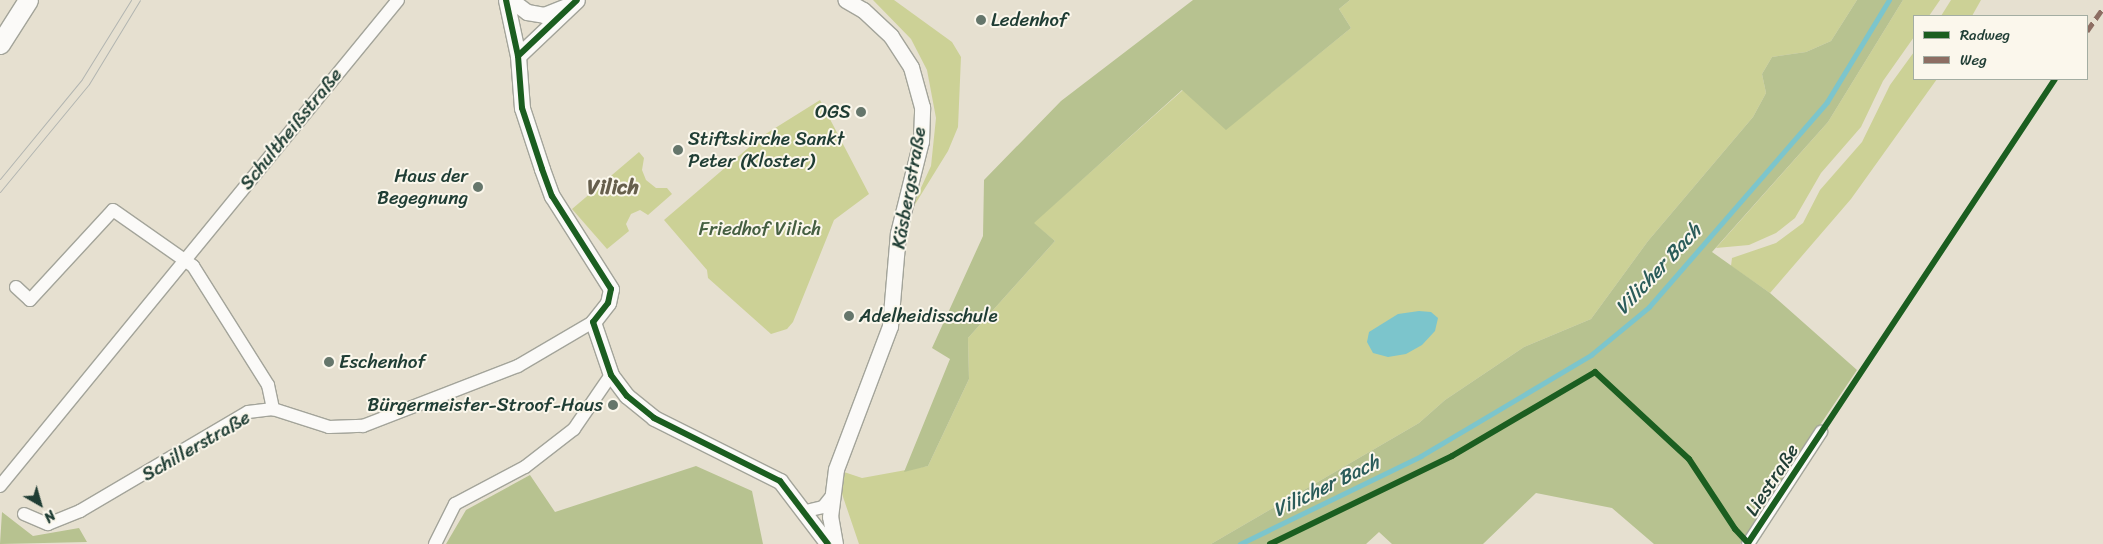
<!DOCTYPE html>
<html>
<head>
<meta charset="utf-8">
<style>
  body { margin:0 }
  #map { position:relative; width:2103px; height:544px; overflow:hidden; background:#e6e0d0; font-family:Sriracha,sans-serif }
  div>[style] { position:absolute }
  .green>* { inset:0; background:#ccd196 }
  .forest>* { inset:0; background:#b7c290 }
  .water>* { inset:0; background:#7cc5cc }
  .stream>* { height:4.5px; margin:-2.25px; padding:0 2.25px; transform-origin:2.25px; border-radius:2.25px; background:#7cc5cc }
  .roads { filter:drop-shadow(1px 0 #a3a49a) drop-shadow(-1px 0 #a3a49a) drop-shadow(0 1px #a3a49a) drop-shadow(0 -1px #a3a49a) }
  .minor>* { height:12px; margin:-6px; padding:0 6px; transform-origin:6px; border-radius:6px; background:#fbfaf8 }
  .tertiary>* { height:15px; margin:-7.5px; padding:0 7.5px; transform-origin:7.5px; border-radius:7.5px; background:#fbfaf8 }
  .primary>* { height:19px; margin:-9.5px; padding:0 9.5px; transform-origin:9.5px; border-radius:9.5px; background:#fbfaf8 }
  .tram>* { height:1px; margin:-0.5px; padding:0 0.5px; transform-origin:0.5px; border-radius:0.5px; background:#b2b5b1 }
  .quiet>* { height:5px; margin-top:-2.5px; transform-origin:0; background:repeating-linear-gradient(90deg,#8d6e63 0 10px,transparent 0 15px) }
  .cycleway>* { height:6px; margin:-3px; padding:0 3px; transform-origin:3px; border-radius:3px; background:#1b5e20 }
  .dots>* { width:14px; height:14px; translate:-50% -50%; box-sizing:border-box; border:2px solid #fbf7ec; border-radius:50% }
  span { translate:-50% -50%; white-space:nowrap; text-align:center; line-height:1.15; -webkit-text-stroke:4px #fbf7ec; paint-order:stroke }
  .poi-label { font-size:19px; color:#1f3d34 }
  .left { translate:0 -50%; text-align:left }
  .right { translate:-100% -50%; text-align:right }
  .street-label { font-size:19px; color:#1f3d34 }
  .park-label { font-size:19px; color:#455f41 }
  .water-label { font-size:20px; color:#2b5c5a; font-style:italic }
  .quarter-label { font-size:21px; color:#665f4c; font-weight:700 }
  .legend { position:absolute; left:1913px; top:15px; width:175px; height:65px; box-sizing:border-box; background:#fbf7ec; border:1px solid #a3ada2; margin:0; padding:6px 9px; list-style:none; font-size:15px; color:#1f3d34 }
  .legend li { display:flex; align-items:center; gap:10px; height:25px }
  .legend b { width:25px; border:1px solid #a3ada2 }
  .north { position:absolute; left:15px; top:479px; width:50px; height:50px; -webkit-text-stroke:4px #fbf7ec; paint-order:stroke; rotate:142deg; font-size:14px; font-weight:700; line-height:20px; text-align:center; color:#1f3d34 }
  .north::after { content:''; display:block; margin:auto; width:18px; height:22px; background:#1f3d34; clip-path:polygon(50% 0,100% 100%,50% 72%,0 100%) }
</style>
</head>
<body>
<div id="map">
  <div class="green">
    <i style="clip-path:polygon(873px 0,894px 0,952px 42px,961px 57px,958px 127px,948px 151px,909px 214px,931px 166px,936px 118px,927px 70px,911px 39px)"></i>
    <i style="clip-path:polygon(1350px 0,1857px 0,1831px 41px,1806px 52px,1772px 57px,1762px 74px,1766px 93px,1753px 117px,1648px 241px,1591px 319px,1524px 347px,1445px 400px,1419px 423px,1211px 544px,859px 544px,841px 491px,844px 472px,862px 478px,928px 466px,969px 379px,968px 338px,1055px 241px,1033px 223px,1183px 90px,1226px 129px,1351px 28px,1339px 9px)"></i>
    <i style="clip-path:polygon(1903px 0,1940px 0,1929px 16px,1914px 16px,1914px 37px,1883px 81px,1861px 127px,1821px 173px,1795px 218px,1776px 233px,1749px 245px,1716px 248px,1828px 122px)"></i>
    <i style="clip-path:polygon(1951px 0,1981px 0,1972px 16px,1941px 16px)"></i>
    <i style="clip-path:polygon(1914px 52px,1914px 79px,1937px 79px,1851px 199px,1770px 293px,1731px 266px,1732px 258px,1776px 243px,1803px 223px,1820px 190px,1862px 142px,1890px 85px)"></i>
    <i style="clip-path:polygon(820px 100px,869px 194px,834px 220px,793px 322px,787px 329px,771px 334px,708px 278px,707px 270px,664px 220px,761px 137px)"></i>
    <i style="clip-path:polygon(639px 152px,644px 158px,642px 170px,646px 180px,656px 188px,667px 188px,672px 194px,648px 215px,640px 210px,631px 214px,626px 224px,629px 231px,607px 249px,572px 209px)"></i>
  </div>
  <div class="forest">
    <i style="clip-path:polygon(1193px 0,1350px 0,1339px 9px,1351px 28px,1226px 130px,1182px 90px,1034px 223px,1055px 241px,968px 338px,969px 379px,928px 466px,904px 472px,950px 359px,932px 348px,983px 236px,984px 180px,1061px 101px)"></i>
    <i style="clip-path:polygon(1857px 0,1903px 0,1828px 122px,1712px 252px,1770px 293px,1857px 370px,1740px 544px,1654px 544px,1612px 508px,1536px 493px,1483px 544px,1392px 544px,1379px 532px,1366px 544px,1211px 544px,1419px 423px,1445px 400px,1524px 347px,1591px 319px,1648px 241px,1753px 117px,1766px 93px,1762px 74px,1772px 57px,1806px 52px,1831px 41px)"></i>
    <i style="clip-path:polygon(696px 466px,752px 491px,763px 544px,446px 544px,466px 510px,530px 475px,555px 512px)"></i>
    <i style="clip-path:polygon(2px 512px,33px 536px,79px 528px,87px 542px,0 544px)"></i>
  </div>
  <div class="water">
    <i style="clip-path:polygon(1419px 311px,1431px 312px,1438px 318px,1435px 331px,1422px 345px,1406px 354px,1388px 357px,1373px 353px,1367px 342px,1369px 332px,1398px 314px)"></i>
  </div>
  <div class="stream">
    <i style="left:1240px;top:544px;width:201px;rotate:-25.9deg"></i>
    <i style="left:1421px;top:456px;width:198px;rotate:-30.7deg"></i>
    <i style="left:1591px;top:355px;width:75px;rotate:-39.6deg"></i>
    <i style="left:1649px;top:307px;width:271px;rotate:-49deg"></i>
    <i style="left:1827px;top:102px;width:119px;rotate:-58.7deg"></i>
  </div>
  <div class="roads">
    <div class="minor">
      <i style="left:16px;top:287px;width:19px;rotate:43deg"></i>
      <i style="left:30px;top:300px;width:122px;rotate:-47.3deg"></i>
      <i style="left:113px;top:210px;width:98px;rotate:35deg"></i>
      <i style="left:193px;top:266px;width:141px;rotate:57.8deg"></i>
      <i style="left:268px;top:385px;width:25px;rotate:78deg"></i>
      <i style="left:0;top:486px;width:628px;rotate:-50.68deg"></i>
      <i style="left:806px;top:511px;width:17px;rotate:-13deg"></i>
      <i style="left:823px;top:507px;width:13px;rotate:-51deg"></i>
      <i style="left:24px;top:514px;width:26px;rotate:23deg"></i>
      <i style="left:48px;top:524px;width:35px;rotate:-22deg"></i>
      <i style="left:80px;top:511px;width:195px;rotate:-30.5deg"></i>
      <i style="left:248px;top:412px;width:25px;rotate:-7deg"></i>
      <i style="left:273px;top:409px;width:59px;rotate:17.8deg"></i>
      <i style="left:329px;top:427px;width:34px;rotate:-2deg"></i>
      <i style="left:363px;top:426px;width:166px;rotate:-21.2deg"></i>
      <i style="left:518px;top:366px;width:87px;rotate:-30.4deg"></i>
      <i style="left:435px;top:544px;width:45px;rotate:-63.4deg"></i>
      <i style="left:455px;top:504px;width:79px;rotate:-27.9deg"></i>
      <i style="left:525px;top:467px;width:62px;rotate:-37.8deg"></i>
      <i style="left:574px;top:429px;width:65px;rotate:-55.6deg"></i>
      <i style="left:1748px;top:544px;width:134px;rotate:-56.9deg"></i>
    </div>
    <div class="tertiary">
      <i style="left:506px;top:0;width:57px;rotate:77.9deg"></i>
      <i style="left:518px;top:56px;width:52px;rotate:85.6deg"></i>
      <i style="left:522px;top:108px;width:64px;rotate:71.8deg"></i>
      <i style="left:542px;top:169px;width:29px;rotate:70deg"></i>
      <i style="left:552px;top:196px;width:110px;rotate:57.6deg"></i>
      <i style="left:611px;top:289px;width:14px;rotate:102deg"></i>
      <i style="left:608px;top:303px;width:24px;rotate:128deg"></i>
      <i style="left:593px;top:322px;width:56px;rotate:71.2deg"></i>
      <i style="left:611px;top:375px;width:26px;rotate:53deg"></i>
      <i style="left:627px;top:396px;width:35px;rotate:39deg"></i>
      <i style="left:654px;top:418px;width:141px;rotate:26.6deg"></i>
      <i style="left:780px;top:481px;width:79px;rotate:52.7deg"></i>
      <i style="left:511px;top:0;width:20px;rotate:37deg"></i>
      <i style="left:527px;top:12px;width:17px;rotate:10deg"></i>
      <i style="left:544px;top:15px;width:27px;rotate:-22deg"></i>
      <i style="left:518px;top:56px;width:81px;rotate:-43.5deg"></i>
      <i style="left:835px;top:544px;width:27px;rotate:-100deg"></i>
      <i style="left:830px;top:517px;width:48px;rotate:-82.9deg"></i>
      <i style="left:836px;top:469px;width:153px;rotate:-69.3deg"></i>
      <i style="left:890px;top:326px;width:93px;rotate:-85.1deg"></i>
      <i style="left:898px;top:233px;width:95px;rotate:-76deg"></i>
      <i style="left:921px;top:141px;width:34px;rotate:-88deg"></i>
      <i style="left:922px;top:107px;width:41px;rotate:-105.4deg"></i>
      <i style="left:911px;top:67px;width:37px;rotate:-123deg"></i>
      <i style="left:891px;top:36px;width:38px;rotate:-137deg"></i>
      <i style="left:863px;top:10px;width:20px;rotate:-150deg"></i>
    </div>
    <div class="primary">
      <i style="left:0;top:44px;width:52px;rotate:-57.5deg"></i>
    </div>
  </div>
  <div class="tram">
    <i style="left:0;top:179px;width:129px;rotate:-50.6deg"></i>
    <i style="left:82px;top:79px;width:93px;rotate:-58.2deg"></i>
    <i style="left:0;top:192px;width:140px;rotate:-50.5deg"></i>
    <i style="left:89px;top:84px;width:98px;rotate:-58.7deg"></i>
  </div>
  <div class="quiet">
    <i style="left:2087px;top:31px;width:28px;rotate:-55deg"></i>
  </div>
  <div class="cycleway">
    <i style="left:506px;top:0;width:57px;rotate:77.9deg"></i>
    <i style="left:518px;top:56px;width:52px;rotate:85.6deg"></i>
    <i style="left:522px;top:108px;width:64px;rotate:71.8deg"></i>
    <i style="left:542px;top:169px;width:29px;rotate:70deg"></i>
    <i style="left:552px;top:196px;width:110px;rotate:57.6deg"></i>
    <i style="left:611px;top:289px;width:14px;rotate:102deg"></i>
    <i style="left:608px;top:303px;width:24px;rotate:128deg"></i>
    <i style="left:593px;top:322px;width:56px;rotate:71.2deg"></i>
    <i style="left:611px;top:375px;width:26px;rotate:53deg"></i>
    <i style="left:627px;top:396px;width:35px;rotate:39deg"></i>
    <i style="left:654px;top:418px;width:141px;rotate:26.6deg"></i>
    <i style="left:780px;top:481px;width:79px;rotate:52.7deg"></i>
    <i style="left:518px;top:56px;width:81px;rotate:-43.5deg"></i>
    <i style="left:1270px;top:544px;width:202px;rotate:-25.8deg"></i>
    <i style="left:1452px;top:456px;width:166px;rotate:-30.4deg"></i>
    <i style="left:1595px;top:372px;width:128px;rotate:42.8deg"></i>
    <i style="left:1689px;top:459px;width:84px;rotate:56.7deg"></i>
    <i style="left:1735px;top:529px;width:19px;rotate:47deg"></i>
    <i style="left:1748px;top:543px;width:556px;rotate:-56.51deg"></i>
  </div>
  <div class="dots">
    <i style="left:981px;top:20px;background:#65766b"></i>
    <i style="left:861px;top:112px;background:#65766b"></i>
    <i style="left:678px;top:150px;background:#65766b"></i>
    <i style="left:478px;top:187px;background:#65766b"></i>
    <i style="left:849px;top:316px;background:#65766b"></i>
    <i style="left:329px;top:362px;background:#65766b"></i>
    <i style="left:613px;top:405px;background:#65766b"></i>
  </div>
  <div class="poi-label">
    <span class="left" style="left:991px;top:20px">Ledenhof</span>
    <span class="right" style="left:851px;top:112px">OGS</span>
    <span class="left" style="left:688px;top:150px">Stiftskirche Sankt<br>Peter (Kloster)</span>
    <span class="right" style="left:468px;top:187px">Haus der<br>Begegnung</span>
    <span class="left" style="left:859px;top:316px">Adelheidisschule</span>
    <span class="left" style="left:339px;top:362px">Eschenhof</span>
    <span class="right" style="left:603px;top:405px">Bürgermeister-Stroof-Haus</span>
  </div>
  <div class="street-label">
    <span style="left:291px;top:129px;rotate:-51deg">Schultheißstraße</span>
    <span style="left:909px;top:188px;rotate:-80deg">Käsbergstraße</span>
    <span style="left:196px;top:446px;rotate:-30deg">Schillerstraße</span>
    <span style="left:1772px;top:480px;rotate:-57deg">Liestraße</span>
  </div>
  <div class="park-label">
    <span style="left:760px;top:229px">Friedhof Vilich</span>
  </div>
  <div class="water-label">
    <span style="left:1658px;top:269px;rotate:-47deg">Vilicher Bach</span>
    <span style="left:1326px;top:486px;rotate:-26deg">Vilicher Bach</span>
  </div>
  <div class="quarter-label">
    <span style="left:613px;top:187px">Vilich</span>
  </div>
  <ul class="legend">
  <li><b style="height:6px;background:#1b5e20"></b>Radweg</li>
  <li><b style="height:6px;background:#8d6e63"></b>Weg</li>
  </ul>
  <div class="north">N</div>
</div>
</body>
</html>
